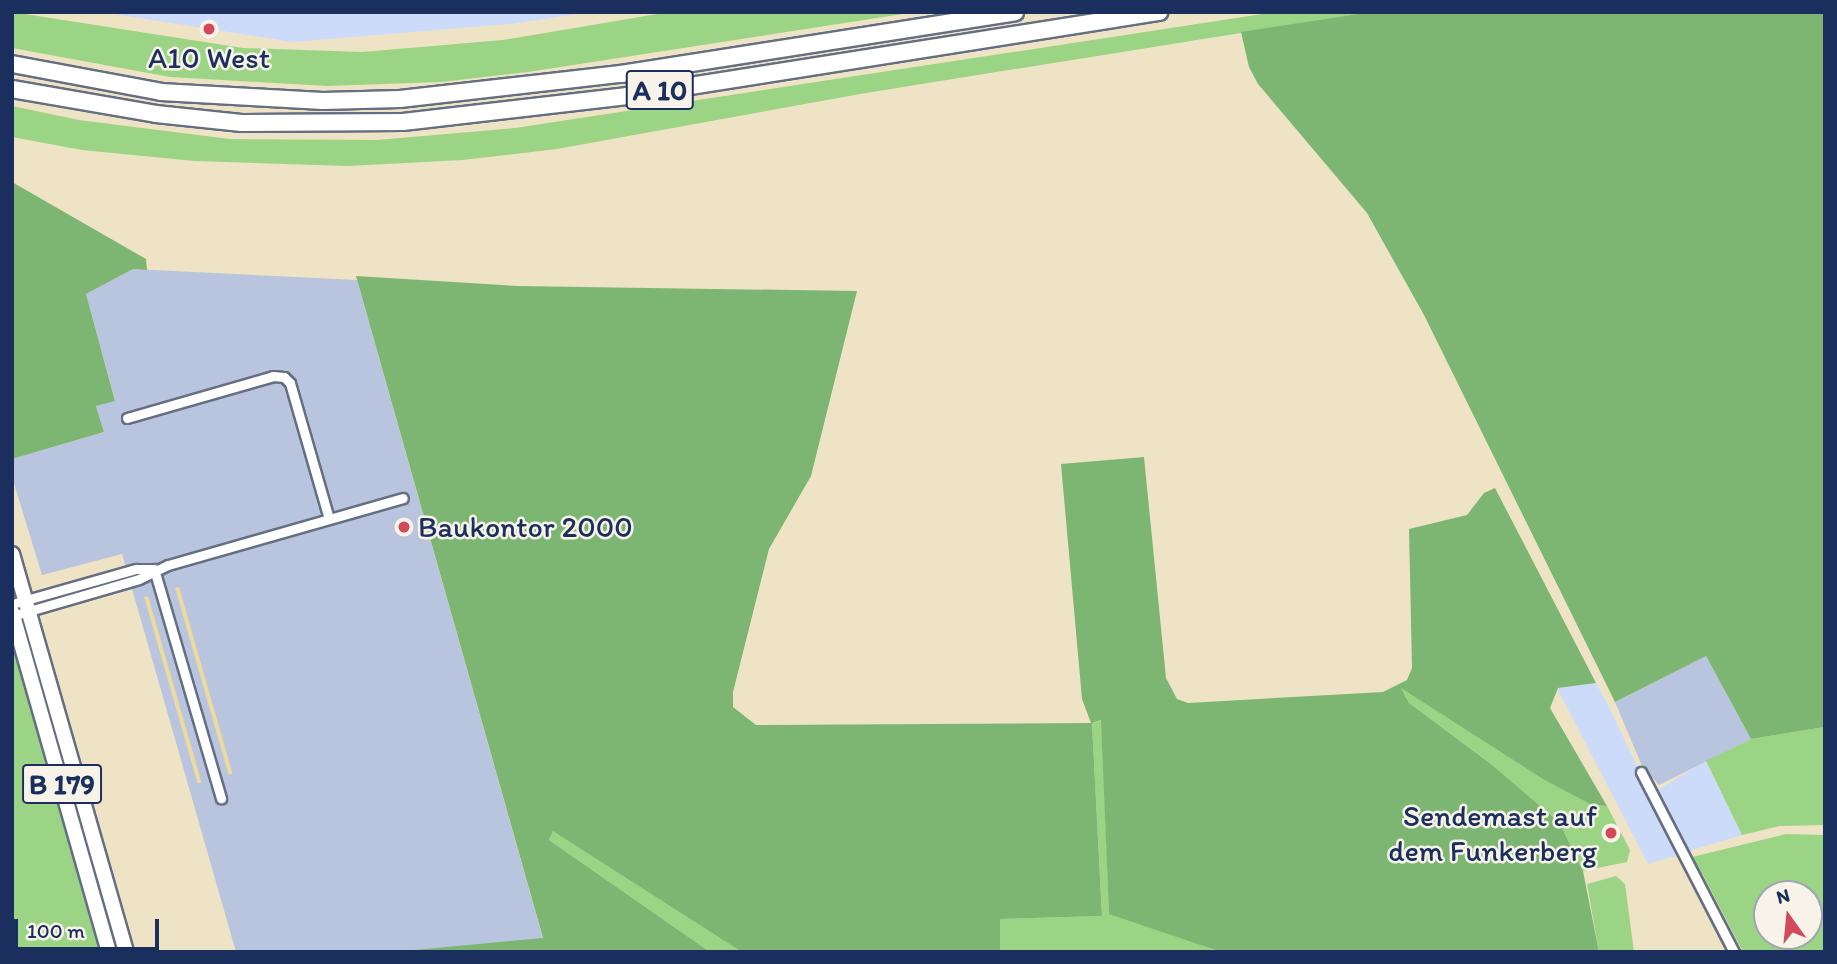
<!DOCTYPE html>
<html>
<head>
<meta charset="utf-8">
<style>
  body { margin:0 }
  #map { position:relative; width:1837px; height:964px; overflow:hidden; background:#efe3c5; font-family:Itim,sans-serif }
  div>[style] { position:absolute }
  .built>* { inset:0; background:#cddbfa }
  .industrial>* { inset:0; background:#b9c5de }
  .green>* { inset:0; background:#9cd486 }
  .forest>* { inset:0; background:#7db673 }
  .sand>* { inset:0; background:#eeda9e; transform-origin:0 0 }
  .roads { filter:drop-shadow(2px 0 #656e82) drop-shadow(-2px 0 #656e82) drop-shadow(0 2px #656e82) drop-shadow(0 -2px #656e82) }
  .street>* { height:9px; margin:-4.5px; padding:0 4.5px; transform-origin:4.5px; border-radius:4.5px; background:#fff }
  .primary>* { height:14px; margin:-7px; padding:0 7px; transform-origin:7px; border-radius:7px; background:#fff }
  .highway>* { height:16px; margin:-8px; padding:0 8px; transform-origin:8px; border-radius:8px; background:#fff }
  .dots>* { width:19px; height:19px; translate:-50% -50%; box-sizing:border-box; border:4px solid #f7f3e8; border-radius:50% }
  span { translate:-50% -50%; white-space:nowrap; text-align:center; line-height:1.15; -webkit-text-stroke:5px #f7f3e8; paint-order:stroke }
  .shield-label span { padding:2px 5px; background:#f7f3e8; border:2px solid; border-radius:5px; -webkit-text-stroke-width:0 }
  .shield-label { font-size:28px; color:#1b2f5e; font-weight:700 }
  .poi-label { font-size:30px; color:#1b2f5e }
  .left { translate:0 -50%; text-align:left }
  .right { translate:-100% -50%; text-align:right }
  .frame { position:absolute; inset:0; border:14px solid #1b2f5e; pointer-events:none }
  .north { position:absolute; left:1753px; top:880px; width:70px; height:70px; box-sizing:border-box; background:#f7f3e8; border:2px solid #9fa5b1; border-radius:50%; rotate:345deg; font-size:19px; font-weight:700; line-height:28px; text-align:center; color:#1b2f5e }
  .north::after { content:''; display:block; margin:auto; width:24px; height:32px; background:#d1495b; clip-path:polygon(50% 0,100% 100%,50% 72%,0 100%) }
  .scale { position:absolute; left:14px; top:919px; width:145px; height:32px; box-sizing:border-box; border:4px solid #1b2f5e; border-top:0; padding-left:9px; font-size:21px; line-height:24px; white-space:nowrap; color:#1b2f5e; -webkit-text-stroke:5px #f7f3e8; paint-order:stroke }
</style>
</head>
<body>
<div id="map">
  <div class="built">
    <i style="clip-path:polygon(100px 12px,590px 12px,511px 24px,293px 42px)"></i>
    <i style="clip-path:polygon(1596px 683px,1610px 709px,1679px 855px,1648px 864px,1557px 688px)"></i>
    <i style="clip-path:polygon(1706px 761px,1742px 835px,1685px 852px,1656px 791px)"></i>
  </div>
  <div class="industrial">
    <i style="clip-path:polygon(133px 269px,357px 280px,543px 939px,393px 952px,236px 952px,122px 554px,42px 575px,12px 477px,12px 459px,104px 432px,96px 406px,115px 400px,86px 294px)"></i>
    <i style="clip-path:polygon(1706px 656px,1751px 739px,1659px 785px,1642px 766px,1615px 702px)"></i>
  </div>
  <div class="green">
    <i style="clip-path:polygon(12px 12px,243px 48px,362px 52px,503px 40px,669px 12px,916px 12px,528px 72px,441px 82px,327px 86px,170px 77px,12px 48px)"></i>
    <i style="clip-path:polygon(1276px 12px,1371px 12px,866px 93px,557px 149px,463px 160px,348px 166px,194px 161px,82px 150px,12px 137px,12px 106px,79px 120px,230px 139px,377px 140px,515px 128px)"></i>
    <i style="clip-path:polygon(12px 637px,103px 952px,12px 952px)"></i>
    <i style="clip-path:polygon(1400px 686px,1592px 805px,1607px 806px,1630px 850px,1627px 862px,1583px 871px,1559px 822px,1491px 764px,1409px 703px)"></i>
    <i style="clip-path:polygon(1102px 720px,1109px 913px,1221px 952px,1000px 952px,1000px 919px,1102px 916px,1092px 723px)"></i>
    <i style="clip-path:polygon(1825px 727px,1825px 825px,1780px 826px,1742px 835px,1706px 761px,1751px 739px)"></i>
    <i style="clip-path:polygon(552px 831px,561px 833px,742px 952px,710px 952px,549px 840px)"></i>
    <i style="clip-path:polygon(evenodd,1786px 834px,1825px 835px,1825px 952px,1743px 952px,1703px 875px,1691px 864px,1692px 857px,1786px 834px,1767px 894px,1809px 894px,1809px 936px,1767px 936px,1767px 894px)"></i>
    <i style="clip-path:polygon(1616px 876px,1625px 884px,1634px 952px,1599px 952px,1587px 884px)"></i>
  </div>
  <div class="forest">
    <i style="clip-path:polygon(1371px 12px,1825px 12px,1825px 727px,1751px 739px,1706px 656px,1615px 702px,1424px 315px,1367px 213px,1258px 84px,1249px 67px,1241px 32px)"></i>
    <i style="clip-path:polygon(12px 182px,146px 259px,147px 270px,133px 269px,86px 294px,115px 401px,96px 406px,104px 432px,12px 459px)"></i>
    <i style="clip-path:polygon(356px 276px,517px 286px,857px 291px,811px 476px,769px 549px,733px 692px,733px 707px,756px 725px,1091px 723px,1082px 699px,1061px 464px,1144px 457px,1166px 678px,1177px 699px,1188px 703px,1383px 692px,1407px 680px,1412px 668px,1409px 529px,1467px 515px,1484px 493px,1495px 488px,1596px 683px,1558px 688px,1550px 708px,1607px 806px,1592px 805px,1543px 779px,1401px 688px,1409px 703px,1491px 764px,1559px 822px,1583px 871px,1599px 952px,1221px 952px,1109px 914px,1101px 720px,1092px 723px,1102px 916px,1000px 919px,1000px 952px,742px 952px,553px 831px,549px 840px,710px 952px,393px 952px,543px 938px)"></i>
  </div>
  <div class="sand">
    <i style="left:179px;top:587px;width:194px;height:4px;rotate:74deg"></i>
    <i style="left:148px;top:596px;width:194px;height:4px;rotate:74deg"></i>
  </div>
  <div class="roads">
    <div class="street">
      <i style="left:127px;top:418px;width:152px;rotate:-16deg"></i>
      <i style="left:273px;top:376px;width:11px;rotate:5deg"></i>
      <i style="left:284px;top:377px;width:8px;rotate:45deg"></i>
      <i style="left:290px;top:383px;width:141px;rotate:74deg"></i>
      <i style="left:154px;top:569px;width:239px;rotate:73.7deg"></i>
      <i style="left:12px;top:604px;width:129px;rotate:-15.8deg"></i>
      <i style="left:136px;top:569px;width:16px"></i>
      <i style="left:12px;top:616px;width:132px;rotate:-16.2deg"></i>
      <i style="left:139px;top:579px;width:32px;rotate:-26deg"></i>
      <i style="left:168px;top:565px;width:244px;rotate:-15.9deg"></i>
      <i style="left:1641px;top:772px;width:203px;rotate:62.7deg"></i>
    </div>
    <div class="primary">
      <i style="left:12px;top:554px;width:414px;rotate:74deg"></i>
      <i style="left:12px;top:612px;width:354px;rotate:74.1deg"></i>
    </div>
    <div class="highway">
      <i style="left:12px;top:64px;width:152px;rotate:10.6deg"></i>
      <i style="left:161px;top:92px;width:162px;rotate:3.2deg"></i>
      <i style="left:323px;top:101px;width:77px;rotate:-1.5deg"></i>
      <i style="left:400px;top:99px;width:222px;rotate:-6.5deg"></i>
      <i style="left:621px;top:74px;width:399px;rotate:-8.9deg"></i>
      <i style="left:12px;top:89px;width:146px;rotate:9.8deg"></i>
      <i style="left:156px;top:114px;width:86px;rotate:6deg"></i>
      <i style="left:242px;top:123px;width:161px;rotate:-0.4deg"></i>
      <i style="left:403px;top:122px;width:226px;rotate:-6.6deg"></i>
      <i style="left:627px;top:96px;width:539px;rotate:-8.97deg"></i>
    </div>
  </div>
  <div class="dots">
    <i style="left:209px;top:29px;background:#d1495b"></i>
    <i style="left:404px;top:527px;background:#d1495b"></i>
    <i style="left:1611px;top:833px;background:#d1495b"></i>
  </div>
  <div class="shield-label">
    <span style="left:660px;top:90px">A 10</span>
    <span style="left:62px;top:784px">B 179</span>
  </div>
  <div class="poi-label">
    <span style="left:209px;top:58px">A10 West</span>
    <span class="left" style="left:418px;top:527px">Baukontor 2000</span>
    <span class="right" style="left:1597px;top:833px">Sendemast auf<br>dem Funkerberg</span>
  </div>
  <div class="frame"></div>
  <div class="north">N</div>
  <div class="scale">100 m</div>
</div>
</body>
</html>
